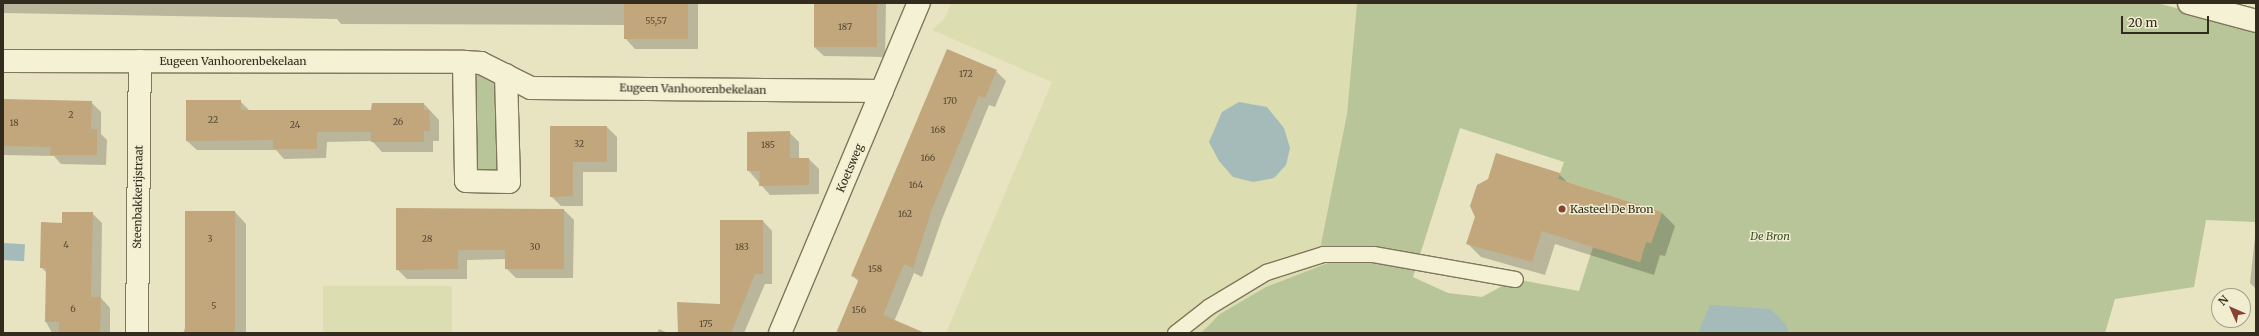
<!DOCTYPE html>
<html>
<head>
<meta charset="utf-8">
<style>
  body { margin:0 }
  #map { position:relative; width:2259px; height:336px; overflow:hidden; background:#e8e4c2; font-family:Merriweather,serif }
  div>[style] { position:absolute }
  .farmland>* { inset:0; background:#dcddb1; transform-origin:0 0 }
  .green>* { inset:0; background:#b7c598 }
  .water>* { inset:0; background:#a4bbb9; transform-origin:0 0 }
  .shadow>* { inset:0; background:#0003 }
  .building>* { inset:0; background:#c2a77c; transform-origin:0 0 }
  .roads { filter:drop-shadow(1px 0 #80765c) drop-shadow(-1px 0 #80765c) drop-shadow(0 1px #80765c) drop-shadow(0 -1px #80765c) }
  .lane>* { height:15px; margin:-7.5px; padding:0 7.5px; transform-origin:7.5px; border-radius:7.5px; background:#f4f1d4 }
  .street>* { height:22px; margin:-11px; padding:0 11px; transform-origin:11px; border-radius:11px; background:#f4f1d4 }
  .dots>* { width:11px; height:11px; translate:-50% -50%; box-sizing:border-box; border:2px solid #f1edd1; border-radius:50% }
  span { translate:-50% -50%; white-space:nowrap; text-align:center; line-height:1.15; -webkit-text-stroke:3px #f1edd1; paint-order:stroke }
  .number-label { font-size:9px; color:#564a36 }
  .number-label span { -webkit-text-stroke-width:0 }
  .street-label { font-size:11px; color:#322b1e }
  .poi-label { font-size:11px; color:#322b1e }
  .left { translate:0 -50%; text-align:left }
  .park-label { font-size:11px; color:#3b4c27; font-style:italic }
  .frame { position:absolute; inset:0; border:4px solid #322b1e; pointer-events:none }
  .north { position:absolute; left:2211px; top:288px; width:40px; height:40px; box-sizing:border-box; background:#f1edd1; border:1px solid #a59f89; border-radius:50%; rotate:315deg; font-size:11px; font-weight:700; line-height:16px; text-align:center; color:#322b1e }
  .north::after { content:''; display:block; margin:auto; width:14px; height:18px; background:#884232; clip-path:polygon(50% 0,100% 100%,50% 72%,0 100%) }
  .scale { position:absolute; left:2121px; top:16px; width:88px; height:18px; box-sizing:border-box; border:2px solid #322b1e; border-top:0; padding-left:5px; font-size:12px; line-height:14px; white-space:nowrap; color:#322b1e; -webkit-text-stroke:3px #f1edd1; paint-order:stroke }
</style>
</head>
<body>
<div id="map">
  <div class="farmland">
    <i style="clip-path:polygon(951px 3px,1357px 3px,1347px 114px,1321px 243px,1328px 263px,1266px 287px,1220px 314px,1201px 333px,946px 333px,1052px 82px,932px 30px,945px 18px)"></i>
    <i style="left:323px;top:286px;width:129px;height:47px"></i>
  </div>
  <div class="green">
    <i style="clip-path:polygon(evenodd,1357px 3px,2157px 3px,2256px 29px,2256px 222px,2206px 220px,2194px 287px,2115px 299px,2105px 333px,1201px 333px,1220px 314px,1266px 287px,1328px 263px,1321px 244px,1347px 114px,1357px 3px,1460px 128px,1564px 162px,1558px 179px,1662px 212px,1651px 243px,1646px 242px,1640px 262px,1593px 247px,1579px 291px,1515px 279px,1482px 297px,1448px 293px,1413px 277px,1460px 128px)"></i>
    <i style="clip-path:polygon(464px 62px,506px 75px,509px 182px,466px 181px)"></i>
  </div>
  <div class="water">
    <i style="clip-path:polygon(1239px 102px,1267px 107px,1284px 128px,1290px 148px,1286px 165px,1274px 178px,1253px 182px,1233px 177px,1219px 161px,1209px 142px,1222px 112px)"></i>
    <i style="left:3px;top:243px;width:22px;height:17px;rotate:3deg"></i>
    <i style="clip-path:polygon(1710px 305px,1771px 309px,1787px 326px,1788px 333px,1698px 333px)"></i>
  </div>
  <div class="shadow">
    <i style="clip-path:polygon(3px 3px,698px 3px,698px 49px,635px 49px,625px 38px,625px 25px,341px 24px,337px 19px,3px 13px)"></i>
    <i style="clip-path:polygon(815px 3px,886px 3px,885px 57px,824px 56px,814px 47px)"></i>
    <i style="clip-path:polygon(996px 71px,1006px 81px,995px 107px,989px 105px,942px 219px,922px 277px,914px 273px,894px 322px,901px 333px,837px 333px,859px 282px,852px 275px)"></i>
    <i style="clip-path:polygon(3px 100px,91px 102px,101px 112px,101px 134px,107px 140px,106px 165px,61px 164px,54px 156px,3px 155px)"></i>
    <i style="clip-path:polygon(240px 101px,250px 111px,372px 111px,424px 104px,439px 120px,439px 141px,433px 141px,433px 152px,382px 152px,372px 141px,327px 142px,326px 158px,284px 159px,276px 150px,197px 150px,187px 141px)"></i>
    <i style="clip-path:polygon(551px 127px,607px 127px,617px 137px,617px 172px,583px 172px,583px 206px,561px 206px,551px 196px)"></i>
    <i style="clip-path:polygon(789px 132px,799px 142px,799px 159px,809px 159px,819px 169px,819px 194px,770px 195px,748px 170px)"></i>
    <i style="clip-path:polygon(1559px 174px,1568px 183px,1661px 212px,1675px 226px,1665px 256px,1660px 255px,1654px 275px,1555px 244px,1545px 275px,1481px 257px,1468px 244px)"></i>
    <i style="clip-path:polygon(564px 210px,574px 220px,573px 278px,516px 278px,506px 268px,506px 259px,467px 260px,467px 279px,407px 279px,397px 269px)"></i>
    <i style="clip-path:polygon(235px 212px,246px 224px,246px 333px,183px 333px)"></i>
    <i style="clip-path:polygon(92px 213px,102px 223px,101px 298px,110px 308px,110px 333px,52px 333px,46px 322px,47px 273px,41px 267px,63px 224px)"></i>
    <i style="clip-path:polygon(763px 221px,772px 231px,772px 284px,765px 284px,744px 333px,679px 333px,721px 305px)"></i>
    <i style="clip-path:polygon(2255px 237px,2256px 237px,2256px 289px,2250px 283px)"></i>
    <i style="clip-path:polygon(659px 329px,668px 333px,657px 333px)"></i>
  </div>
  <div class="building">
    <i style="left:624px;top:3px;width:64px;height:36px"></i>
    <i style="left:814px;top:3px;width:63px;height:44px"></i>
    <i style="clip-path:polygon(947px 49px,997px 70px,985px 98px,979px 96px,932px 209px,913px 268px,904px 264px,883px 315px,925px 333px,836px 333px,859px 279px,851px 276px)"></i>
    <i style="clip-path:polygon(3px 99px,92px 101px,91px 129px,97px 129px,97px 155px,50px 155px,51px 147px,3px 146px)"></i>
    <i style="clip-path:polygon(186px 100px,241px 100px,241px 110px,371px 110px,372px 103px,424px 103px,424px 110px,429px 110px,430px 131px,424px 131px,424px 142px,371px 142px,371px 132px,317px 132px,317px 149px,273px 149px,273px 140px,186px 141px)"></i>
    <i style="clip-path:polygon(550px 126px,607px 126px,607px 162px,573px 162px,573px 196px,550px 197px)"></i>
    <i style="clip-path:polygon(790px 131px,790px 158px,809px 158px,809px 185px,759px 186px,760px 171px,747px 171px,747px 132px)"></i>
    <i style="clip-path:polygon(1496px 153px,1560px 173px,1558px 179px,1662px 212px,1651px 243px,1646px 242px,1640px 262px,1542px 231px,1532px 262px,1466px 244px,1475px 217px,1470px 206px,1477px 185px,1488px 179px)"></i>
    <i style="clip-path:polygon(396px 208px,564px 209px,564px 269px,505px 269px,505px 250px,458px 250px,458px 269px,396px 270px)"></i>
    <i style="left:185px;top:211px;width:50px;height:122px"></i>
    <i style="clip-path:polygon(62px 212px,93px 212px,91px 297px,101px 297px,100px 333px,59px 333px,59px 322px,45px 322px,46px 268px,40px 268px,41px 222px,62px 223px)"></i>
    <i style="clip-path:polygon(720px 220px,763px 220px,763px 274px,755px 274px,731px 333px,678px 333px,677px 302px,720px 304px)"></i>
  </div>
  <div class="roads">
    <div class="lane">
      <i style="left:1175px;top:333px;width:42px;rotate:-38.2deg"></i>
      <i style="left:1208px;top:307px;width:68px;rotate:-31.1deg"></i>
      <i style="left:1266px;top:272px;width:60px;rotate:-17.5deg"></i>
      <i style="left:1323px;top:254px;width:50px"></i>
      <i style="left:1373px;top:254px;width:144px;rotate:10deg"></i>
    </div>
    <div class="street">
      <i style="left:2189px;top:3px;width:69px;rotate:15deg"></i>
      <i style="left:3px;top:61px;width:461px;rotate:0.1deg"></i>
      <i style="left:464px;top:62px;width:17px;rotate:3deg"></i>
      <i style="left:481px;top:63px;width:56px;rotate:26.6deg"></i>
      <i style="left:531px;top:88px;width:351px;rotate:0.5deg"></i>
      <i style="left:464px;top:62px;width:119px;rotate:89deg"></i>
      <i style="left:466px;top:181px;width:43px;rotate:1.3deg"></i>
      <i style="left:509px;top:182px;width:107px;rotate:-91.6deg"></i>
      <i style="left:137px;top:333px;width:272px;rotate:-89.4deg"></i>
      <i style="left:780px;top:333px;width:358px;rotate:-67.2deg"></i>
    </div>
  </div>
  <div class="dots">
    <i style="left:1562px;top:209px;background:#884232"></i>
  </div>
  <div class="number-label">
    <span style="left:656px;top:21px">55,57</span>
    <span style="left:845px;top:27px">187</span>
    <span style="left:966px;top:74px">172</span>
    <span style="left:950px;top:101px">170</span>
    <span style="left:71px;top:115px">2</span>
    <span style="left:213px;top:120px">22</span>
    <span style="left:398px;top:122px">26</span>
    <span style="left:14px;top:123px">18</span>
    <span style="left:295px;top:125px">24</span>
    <span style="left:938px;top:130px">168</span>
    <span style="left:579px;top:144px">32</span>
    <span style="left:768px;top:145px">185</span>
    <span style="left:928px;top:158px">166</span>
    <span style="left:916px;top:185px">164</span>
    <span style="left:905px;top:214px">162</span>
    <span style="left:210px;top:239px">3</span>
    <span style="left:427px;top:239px">28</span>
    <span style="left:66px;top:245px">4</span>
    <span style="left:535px;top:247px">30</span>
    <span style="left:742px;top:247px">183</span>
    <span style="left:875px;top:269px">158</span>
    <span style="left:214px;top:306px">5</span>
    <span style="left:73px;top:309px">6</span>
    <span style="left:859px;top:310px">156</span>
    <span style="left:706px;top:324px">175</span>
  </div>
  <div class="street-label">
    <span style="left:233px;top:61px">Eugeen Vanhoorenbekelaan</span>
    <span style="left:693px;top:89px;rotate:1deg">Eugeen Vanhoorenbekelaan</span>
    <span style="left:850px;top:168px;rotate:-67deg">Koetsweg</span>
    <span style="left:138px;top:197px;rotate:-89deg">Steenbakkerijstraat</span>
  </div>
  <div class="poi-label">
    <span class="left" style="left:1570px;top:209px">Kasteel De Bron</span>
  </div>
  <div class="park-label">
    <span style="left:1770px;top:236px">De Bron</span>
  </div>
  <div class="frame"></div>
  <div class="north">N</div>
  <div class="scale">20 m</div>
</div>
</body>
</html>
